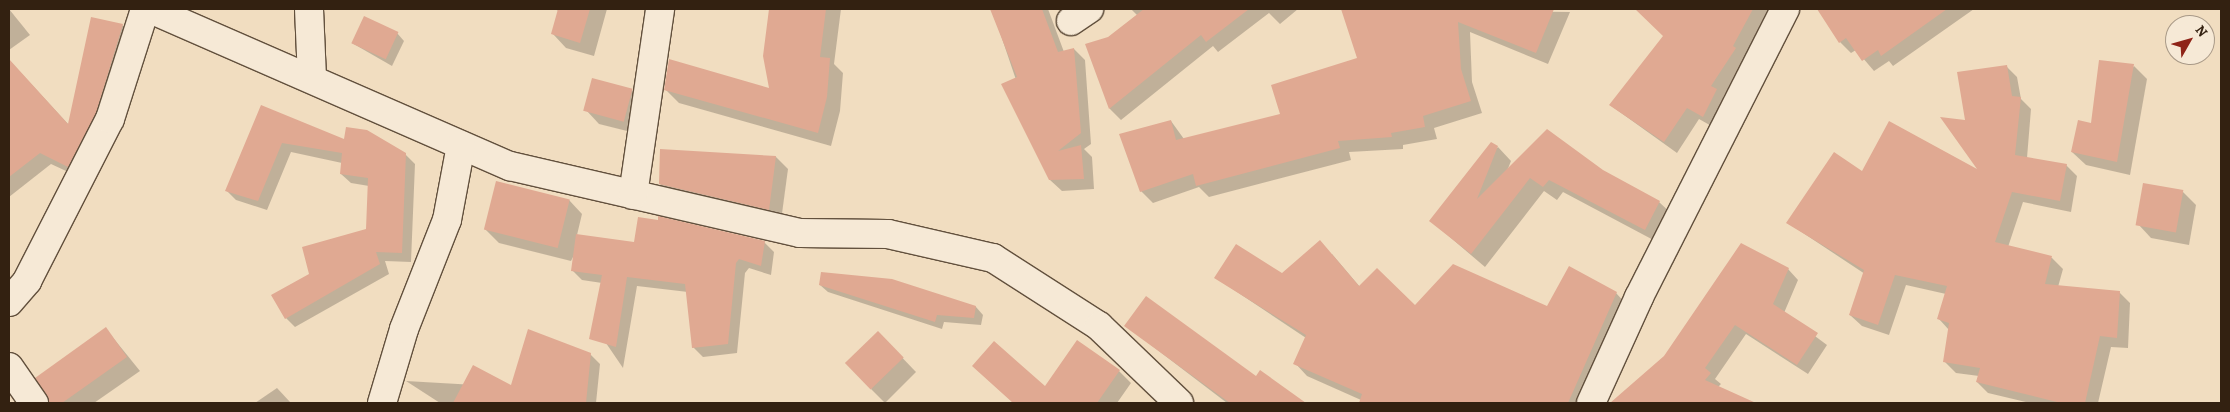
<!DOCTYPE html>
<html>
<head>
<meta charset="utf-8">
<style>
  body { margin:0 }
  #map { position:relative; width:2230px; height:412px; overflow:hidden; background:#f1ddc0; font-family:Alegreya,serif }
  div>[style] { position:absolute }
  .shadow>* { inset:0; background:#0003 }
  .building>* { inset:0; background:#e0a992; transform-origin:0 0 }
  .roads { filter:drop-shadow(1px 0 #62503d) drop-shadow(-1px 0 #62503d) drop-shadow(0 1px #62503d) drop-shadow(0 -1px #62503d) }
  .minor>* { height:28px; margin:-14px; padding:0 14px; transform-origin:14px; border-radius:14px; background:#f6e9d6 }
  span { translate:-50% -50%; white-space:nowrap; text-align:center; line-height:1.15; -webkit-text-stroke:4px #f6e9d6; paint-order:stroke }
  .frame { position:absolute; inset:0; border:10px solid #332111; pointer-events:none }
  .north { position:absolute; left:2165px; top:15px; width:50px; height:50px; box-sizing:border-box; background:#f6e9d6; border:1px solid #a89987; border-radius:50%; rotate:52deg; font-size:14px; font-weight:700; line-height:20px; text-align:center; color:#332111 }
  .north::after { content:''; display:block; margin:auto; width:18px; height:22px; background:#8f2418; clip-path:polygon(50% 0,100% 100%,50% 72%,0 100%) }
</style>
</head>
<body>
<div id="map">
  <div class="shadow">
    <i style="clip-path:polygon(9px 9px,30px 35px,9px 50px)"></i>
    <i style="clip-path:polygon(554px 9px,607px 9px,594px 56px,566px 48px,553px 34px,559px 11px)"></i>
    <i style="clip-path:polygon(770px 9px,841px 9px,834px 64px,843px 73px,840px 111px,831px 146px,679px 103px,665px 89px,771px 90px,765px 56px)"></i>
    <i style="clip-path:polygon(992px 9px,1048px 9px,1064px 52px,1074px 49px,1085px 60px,1091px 144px,1084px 149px,1092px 157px,1094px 189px,1062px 191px,1050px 180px)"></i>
    <i style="clip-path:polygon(1131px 9px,1298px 9px,1280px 24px,1269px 13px,1218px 52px,1213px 46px,1121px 120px,1110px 109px,1087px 45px,1109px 38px,1137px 15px)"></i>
    <i style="clip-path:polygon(1342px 9px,1570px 12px,1548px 64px,1470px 32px,1472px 82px,1482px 113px,1434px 128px,1437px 139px,1403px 145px,1403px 149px,1349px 152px,1351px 160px,1209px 197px,1199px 187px,1153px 203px,1141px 191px,1171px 121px,1184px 139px,1282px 115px,1358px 59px)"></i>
    <i style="clip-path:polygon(1637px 9px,1771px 9px,1744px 58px,1747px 61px,1723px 97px,1728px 102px,1715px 128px,1699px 119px,1677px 153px,1610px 105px,1665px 36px)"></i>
    <i style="clip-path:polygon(1837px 9px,1974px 9px,1893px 66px,1889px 61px,1874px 71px,1856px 50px,1851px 53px,1840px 42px,1824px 17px)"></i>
    <i style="clip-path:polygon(122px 25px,134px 36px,79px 177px,51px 164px,9px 197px,9px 60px,69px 125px)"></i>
    <i style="clip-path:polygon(397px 33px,404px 41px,392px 66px,352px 43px)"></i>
    <i style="clip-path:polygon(2006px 66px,2017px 77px,2021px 99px,2031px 109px,2027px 158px,2066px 165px,2077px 176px,2071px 212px,2023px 202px,2008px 247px,2052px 258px,2063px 269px,2058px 287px,2119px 292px,2130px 303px,2128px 348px,2111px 347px,2098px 403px,2030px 403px,1988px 393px,1977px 382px,1979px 376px,1956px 373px,1945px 362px,1949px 330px,1939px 319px,1946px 294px,1906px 285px,1889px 335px,1862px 326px,1850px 315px,1865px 274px,1788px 223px,1862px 173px,1981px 173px,1966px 122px)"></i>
    <i style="clip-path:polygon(2134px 66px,2147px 79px,2130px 175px,2086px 165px,2072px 152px)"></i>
    <i style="clip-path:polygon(632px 90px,646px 104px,639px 134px,599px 124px,586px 110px)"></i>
    <i style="clip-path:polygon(262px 107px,345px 141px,405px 154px,415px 164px,411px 262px,385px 261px,389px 274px,295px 327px,286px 318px,310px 274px,367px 230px,369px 186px,351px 183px,341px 174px,342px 163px,291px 152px,267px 210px,236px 200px,227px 191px)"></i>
    <i style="clip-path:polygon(1498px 147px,1511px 161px,1507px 171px,1602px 172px,1659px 202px,1673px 215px,1659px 243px,1563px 192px,1557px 200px,1544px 191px,1485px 267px,1431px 221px)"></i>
    <i style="clip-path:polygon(776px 157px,788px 169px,781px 221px,673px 196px,660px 184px)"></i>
    <i style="clip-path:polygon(2182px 191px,2196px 205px,2189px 245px,2151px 238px,2138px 224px)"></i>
    <i style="clip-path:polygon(569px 200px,582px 214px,577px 235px,635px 243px,764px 242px,774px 252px,771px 275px,749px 268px,745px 273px,737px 353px,703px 357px,693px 347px,688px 292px,637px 286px,623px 368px,593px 324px,602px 283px,582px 280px,572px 270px,574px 255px,571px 261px,499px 243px,485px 229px)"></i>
    <i style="clip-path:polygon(1332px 254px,1360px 287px,1415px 307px,1548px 308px,1616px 293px,1628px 306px,1586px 403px,1360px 403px,1361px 400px,1307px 376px,1295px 363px,1306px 338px,1216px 278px,1282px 275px)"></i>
    <i style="clip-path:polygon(1788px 269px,1798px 280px,1784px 313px,1827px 345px,1808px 374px,1746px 334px,1715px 379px,1721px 384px,1718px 387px,1753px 403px,1612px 403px,1665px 357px)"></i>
    <i style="clip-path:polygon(820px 285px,976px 307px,983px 315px,981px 325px,944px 322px,942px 329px,828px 292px)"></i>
    <i style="clip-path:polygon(1126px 326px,1256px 378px,1301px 403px,1227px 403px)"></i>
    <i style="clip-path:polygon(106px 329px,140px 371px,94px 403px,49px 403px,37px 378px)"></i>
    <i style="clip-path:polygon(891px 346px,916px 372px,885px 403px,871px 389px)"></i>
    <i style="clip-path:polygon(590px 354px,600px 364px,596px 403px,440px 403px,406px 381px,512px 387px)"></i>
    <i style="clip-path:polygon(973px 366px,1045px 388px,1119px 371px,1131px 383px,1117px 403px,1014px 403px)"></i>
    <i style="clip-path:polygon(277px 388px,291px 403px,255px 403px)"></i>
  </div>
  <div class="building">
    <i style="clip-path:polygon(558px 9px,590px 9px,580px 43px,551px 34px)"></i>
    <i style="clip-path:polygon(769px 9px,826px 9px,820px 57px,830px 58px,827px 97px,818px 133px,664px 90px,669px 59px,769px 88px,763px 56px)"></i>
    <i style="clip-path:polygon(990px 9px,1042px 9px,1058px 52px,1074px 48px,1081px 133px,1058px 151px,1081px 145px,1084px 179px,1049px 180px,1001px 84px,1017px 77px)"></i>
    <i style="clip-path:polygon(1144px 9px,1249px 9px,1206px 42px,1201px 35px,1109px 109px,1085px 44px,1108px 37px)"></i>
    <i style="clip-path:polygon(1341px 9px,1554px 9px,1536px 53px,1458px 22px,1461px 69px,1471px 101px,1423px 116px,1425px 127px,1391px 133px,1392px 137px,1338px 141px,1340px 148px,1196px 186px,1193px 174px,1140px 192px,1119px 134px,1171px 120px,1176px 140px,1280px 114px,1271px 85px,1357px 58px)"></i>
    <i style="clip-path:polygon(1635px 9px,1753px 9px,1733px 46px,1736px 48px,1711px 86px,1717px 89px,1703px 117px,1687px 108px,1664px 142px,1609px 105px,1663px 36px)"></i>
    <i style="clip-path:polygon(1817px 9px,1947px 9px,1881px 56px,1878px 50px,1862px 61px,1846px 38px,1839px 43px)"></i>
    <i style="left:364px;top:16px;width:38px;height:30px;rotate:25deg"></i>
    <i style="clip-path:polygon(91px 17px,123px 24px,96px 113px,68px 167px,40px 153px,9px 177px,9px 59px,68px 124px)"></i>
    <i style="clip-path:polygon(2099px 60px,2134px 64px,2117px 162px,2071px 152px,2078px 120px,2091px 123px)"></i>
    <i style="clip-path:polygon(2007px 65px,2012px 96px,2021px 97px,2015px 155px,2067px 164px,2060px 201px,2012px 192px,1995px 242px,2052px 256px,2045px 284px,2120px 291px,2117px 338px,2100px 336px,2085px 403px,2061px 403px,1976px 382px,1980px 368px,1943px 362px,1949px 323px,1937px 319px,1947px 286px,1895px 275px,1878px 325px,1849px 315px,1864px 270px,1786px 223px,1834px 152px,1862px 171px,1889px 121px,1977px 169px,1940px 117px,1965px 120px,1957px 72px)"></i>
    <i style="left:592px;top:78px;width:42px;height:34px;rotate:15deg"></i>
    <i style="clip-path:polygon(261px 105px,344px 139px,346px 127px,367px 130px,406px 153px,402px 253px,376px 252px,380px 264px,285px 319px,271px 295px,309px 274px,302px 247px,366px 229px,368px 178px,340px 174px,342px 153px,282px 143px,258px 201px,225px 191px)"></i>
    <i style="clip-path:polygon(1547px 129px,1603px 170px,1660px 201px,1645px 230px,1549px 180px,1543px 187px,1530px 178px,1471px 254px,1429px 221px,1491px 142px,1498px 146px,1477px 199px)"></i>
    <i style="clip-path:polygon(660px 149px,776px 156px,769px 210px,659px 184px)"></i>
    <i style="left:496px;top:181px;width:76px;height:50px;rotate:14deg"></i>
    <i style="left:2143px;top:183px;width:41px;height:43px;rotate:10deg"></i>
    <i style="clip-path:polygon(658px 216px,765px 241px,761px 266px,739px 259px,736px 263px,728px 344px,692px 348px,685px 284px,627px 277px,616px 347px,589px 339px,602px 275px,571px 271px,576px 234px,634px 242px,638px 217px,658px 220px)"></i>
    <i style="clip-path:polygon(1320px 240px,1359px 286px,1377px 268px,1415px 305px,1453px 264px,1547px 306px,1569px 266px,1617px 292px,1568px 403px,1359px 403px,1362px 394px,1293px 364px,1306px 335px,1214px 278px,1236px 244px,1282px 273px)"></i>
    <i style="clip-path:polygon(1741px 243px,1789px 268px,1773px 304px,1818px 333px,1797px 365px,1735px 325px,1705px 368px,1711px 373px,1705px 380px,1756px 403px,1610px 403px,1664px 356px)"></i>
    <i style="clip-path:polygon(821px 272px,892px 279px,976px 306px,974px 318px,937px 315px,935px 322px,819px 285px)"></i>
    <i style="clip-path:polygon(1146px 296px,1256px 376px,1260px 370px,1306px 403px,1230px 403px,1124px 326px)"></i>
    <i style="clip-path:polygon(106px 327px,127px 357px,62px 403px,49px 403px,35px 378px)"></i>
    <i style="clip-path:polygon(528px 329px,591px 353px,586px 403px,453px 403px,473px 365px,511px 385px)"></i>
    <i style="left:878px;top:331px;width:37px;height:46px;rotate:46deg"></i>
    <i style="clip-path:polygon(1077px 340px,1120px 370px,1097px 403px,1013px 403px,972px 366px,994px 341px,1045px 386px)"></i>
  </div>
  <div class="roads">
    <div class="minor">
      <i style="left:150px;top:9px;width:393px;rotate:23.6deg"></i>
      <i style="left:510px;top:166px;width:298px;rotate:13deg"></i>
      <i style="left:800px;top:233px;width:88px;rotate:0.7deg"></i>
      <i style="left:888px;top:234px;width:108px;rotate:12.9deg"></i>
      <i style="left:993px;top:258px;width:126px;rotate:32.7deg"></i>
      <i style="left:1099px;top:326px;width:111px;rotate:43.9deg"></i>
      <i style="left:309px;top:9px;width:68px;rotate:87.5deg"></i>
      <i style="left:1071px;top:21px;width:22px;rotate:-34deg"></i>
      <i style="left:633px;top:195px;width:188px;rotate:-81.7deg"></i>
      <i style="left:9px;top:302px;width:28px;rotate:-49deg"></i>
      <i style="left:27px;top:281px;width:182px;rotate:-62.9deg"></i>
      <i style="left:110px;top:119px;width:115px;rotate:-72.3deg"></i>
      <i style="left:9px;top:367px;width:44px;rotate:55.2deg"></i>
      <i style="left:382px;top:403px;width:77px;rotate:-73.4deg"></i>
      <i style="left:404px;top:329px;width:117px;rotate:-68.5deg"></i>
      <i style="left:447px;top:220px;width:76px;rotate:-79.4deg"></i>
      <i style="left:1591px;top:403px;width:116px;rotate:-65.6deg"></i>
      <i style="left:1639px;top:297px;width:323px;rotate:-63.1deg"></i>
    </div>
  </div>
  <div class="frame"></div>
  <div class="north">N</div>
</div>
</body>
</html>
